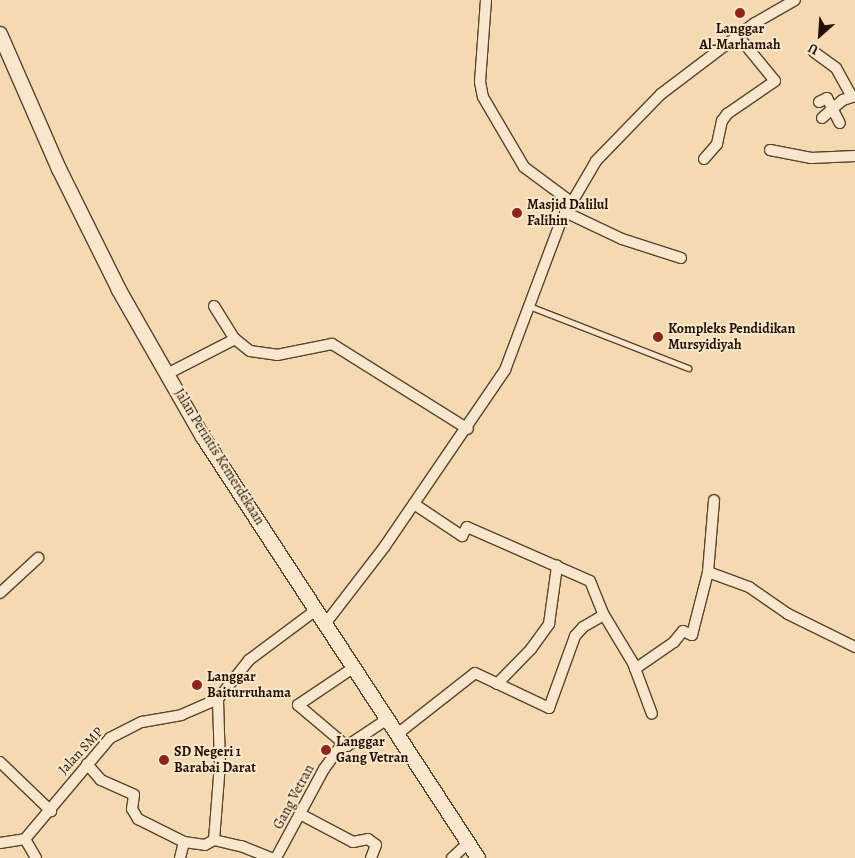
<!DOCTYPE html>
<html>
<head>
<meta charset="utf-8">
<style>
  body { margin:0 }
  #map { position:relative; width:855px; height:858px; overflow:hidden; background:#f5dab1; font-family:Alegreya,serif }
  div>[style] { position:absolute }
  .roads { filter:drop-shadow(1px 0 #58442d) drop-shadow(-1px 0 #58442d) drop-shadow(0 1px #58442d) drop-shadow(0 -1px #58442d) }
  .lane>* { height:5px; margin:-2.5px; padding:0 2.5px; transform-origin:2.5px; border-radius:2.5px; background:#f8e7cc }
  .street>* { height:10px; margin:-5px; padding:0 5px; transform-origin:5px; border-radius:5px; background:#f8e7cc }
  .secondary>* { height:14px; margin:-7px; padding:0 7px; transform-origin:7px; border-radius:7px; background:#f8e7cc }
  .dots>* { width:14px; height:14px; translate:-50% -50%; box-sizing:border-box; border:2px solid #f8e7cc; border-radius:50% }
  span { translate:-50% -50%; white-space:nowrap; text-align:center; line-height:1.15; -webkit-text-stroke:4px #f8e7cc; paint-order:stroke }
  .poi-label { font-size:14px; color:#241201; font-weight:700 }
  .left { translate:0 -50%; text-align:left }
  .street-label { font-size:14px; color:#241201 }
  .north { position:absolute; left:795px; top:10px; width:50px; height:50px; -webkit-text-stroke:4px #f8e7cc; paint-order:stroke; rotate:206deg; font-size:14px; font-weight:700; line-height:20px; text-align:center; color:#241201 }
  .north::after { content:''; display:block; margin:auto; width:18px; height:22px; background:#241201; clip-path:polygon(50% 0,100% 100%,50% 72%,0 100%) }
</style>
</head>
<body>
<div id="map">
  <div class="roads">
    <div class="lane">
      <i style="left:529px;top:306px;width:171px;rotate:21.3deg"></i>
    </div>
    <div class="street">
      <i style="left:486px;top:0;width:82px;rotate:94.2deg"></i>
      <i style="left:480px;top:82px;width:15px;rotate:79deg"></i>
      <i style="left:483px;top:97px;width:81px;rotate:59.6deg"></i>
      <i style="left:524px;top:167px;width:57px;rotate:36.5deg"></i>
      <i style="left:814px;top:52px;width:27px;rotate:36deg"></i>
      <i style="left:836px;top:68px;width:33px;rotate:61deg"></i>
      <i style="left:819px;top:102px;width:9px;rotate:-27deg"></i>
      <i style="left:827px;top:98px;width:28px;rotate:63deg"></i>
      <i style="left:822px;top:118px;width:28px;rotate:-41deg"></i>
      <i style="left:843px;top:100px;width:13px;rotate:-18deg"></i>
      <i style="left:770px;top:150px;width:42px;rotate:11deg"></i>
      <i style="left:811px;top:158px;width:44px;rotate:-2.6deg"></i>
      <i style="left:704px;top:159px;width:20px;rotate:-49deg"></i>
      <i style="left:717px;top:144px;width:24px;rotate:-78deg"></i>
      <i style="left:722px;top:121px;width:9px;rotate:-54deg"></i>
      <i style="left:727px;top:114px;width:58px;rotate:-34.5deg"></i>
      <i style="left:775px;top:81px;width:58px;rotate:-129.4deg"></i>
      <i style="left:565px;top:212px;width:63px;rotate:25.3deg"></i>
      <i style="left:622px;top:239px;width:62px;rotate:17.9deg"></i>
      <i style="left:214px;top:306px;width:39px;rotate:58deg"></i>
      <i style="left:235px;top:339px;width:19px;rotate:39deg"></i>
      <i style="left:250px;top:351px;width:27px;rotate:8deg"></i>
      <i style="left:277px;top:355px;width:56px;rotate:-11.3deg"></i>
      <i style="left:332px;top:344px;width:160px;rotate:32deg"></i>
      <i style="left:167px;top:374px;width:76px;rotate:-27.2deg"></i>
      <i style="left:414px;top:504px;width:58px;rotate:33.7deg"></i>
      <i style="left:462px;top:536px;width:10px;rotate:-61deg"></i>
      <i style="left:467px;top:527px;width:134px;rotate:23.7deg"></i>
      <i style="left:590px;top:581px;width:37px;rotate:68deg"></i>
      <i style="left:604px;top:615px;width:56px;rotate:58.9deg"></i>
      <i style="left:633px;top:663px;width:54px;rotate:69.6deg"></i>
      <i style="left:708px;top:572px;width:44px;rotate:20.1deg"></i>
      <i style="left:749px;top:587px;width:47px;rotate:34.7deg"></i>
      <i style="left:788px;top:614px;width:75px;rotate:26.2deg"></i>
      <i style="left:0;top:593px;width:52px;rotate:-42.6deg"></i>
      <i style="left:325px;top:624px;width:98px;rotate:-52.4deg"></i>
      <i style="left:385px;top:546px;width:213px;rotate:-55.7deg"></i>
      <i style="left:505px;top:370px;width:159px;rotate:-69.4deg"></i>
      <i style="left:561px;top:221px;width:69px;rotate:-59.7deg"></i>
      <i style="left:596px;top:161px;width:93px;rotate:-45.9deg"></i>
      <i style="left:661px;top:94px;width:118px;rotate:-37.1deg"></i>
      <i style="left:755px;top:23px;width:46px;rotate:-29.9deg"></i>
      <i style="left:635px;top:669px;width:47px;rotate:-34.7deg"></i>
      <i style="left:674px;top:642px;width:14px;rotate:-51deg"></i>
      <i style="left:683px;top:631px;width:10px;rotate:24deg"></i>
      <i style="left:692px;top:635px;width:65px;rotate:-75.7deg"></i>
      <i style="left:708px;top:572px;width:72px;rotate:-85.2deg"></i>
      <i style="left:497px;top:684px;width:49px;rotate:-45.8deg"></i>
      <i style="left:531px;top:649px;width:31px;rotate:-54deg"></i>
      <i style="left:549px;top:624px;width:59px;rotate:-82.1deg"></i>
      <i style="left:396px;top:735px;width:100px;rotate:-38.1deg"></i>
      <i style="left:475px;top:673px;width:82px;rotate:25.3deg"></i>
      <i style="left:549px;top:708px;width:77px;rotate:-70.1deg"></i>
      <i style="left:575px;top:636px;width:12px;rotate:-48deg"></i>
      <i style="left:583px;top:627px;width:24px;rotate:-30deg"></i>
      <i style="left:343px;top:743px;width:59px;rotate:-139.8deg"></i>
      <i style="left:298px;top:705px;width:66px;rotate:-33.9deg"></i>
      <i style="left:0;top:762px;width:71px;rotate:43.9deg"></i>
      <i style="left:87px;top:764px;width:21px;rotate:49deg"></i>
      <i style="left:101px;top:780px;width:36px;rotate:24deg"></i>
      <i style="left:134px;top:795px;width:14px;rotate:98deg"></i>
      <i style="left:132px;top:809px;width:12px;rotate:59deg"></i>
      <i style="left:138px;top:819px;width:51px;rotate:26.6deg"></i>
      <i style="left:300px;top:814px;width:60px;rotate:27.8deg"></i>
      <i style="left:353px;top:842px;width:15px;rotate:-11deg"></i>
      <i style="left:368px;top:839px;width:10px;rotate:37deg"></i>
      <i style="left:376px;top:845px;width:14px;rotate:111deg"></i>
      <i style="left:25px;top:839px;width:22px;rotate:60deg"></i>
      <i style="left:214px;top:840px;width:76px;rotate:-85.5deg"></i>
      <i style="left:220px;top:764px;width:65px;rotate:-91.8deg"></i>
      <i style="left:214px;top:840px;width:28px;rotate:13deg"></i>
      <i style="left:241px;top:846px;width:32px;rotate:22deg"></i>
      <i style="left:0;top:843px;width:25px;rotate:-9deg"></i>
      <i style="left:25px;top:839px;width:132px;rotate:-49.9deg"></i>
      <i style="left:110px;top:738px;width:36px;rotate:-27deg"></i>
      <i style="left:142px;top:722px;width:40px;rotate:-10deg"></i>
      <i style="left:181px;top:715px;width:40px;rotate:-23.4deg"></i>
      <i style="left:218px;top:699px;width:50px;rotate:-51.5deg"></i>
      <i style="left:249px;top:660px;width:84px;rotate:-36.7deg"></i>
      <i style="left:180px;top:858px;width:16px;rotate:-76deg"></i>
      <i style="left:184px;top:842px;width:21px;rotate:8deg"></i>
      <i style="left:205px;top:845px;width:10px;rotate:-29deg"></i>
      <i style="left:276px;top:858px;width:101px;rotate:-61.7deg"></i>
      <i style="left:324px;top:769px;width:32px;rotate:-54deg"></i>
      <i style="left:343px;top:743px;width:5px;rotate:37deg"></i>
      <i style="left:347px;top:746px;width:47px;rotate:-33.7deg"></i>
      <i style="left:452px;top:858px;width:22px;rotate:-43deg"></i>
    </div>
    <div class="secondary">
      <i style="left:0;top:34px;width:147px;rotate:66.4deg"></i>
      <i style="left:59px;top:169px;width:135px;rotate:63.6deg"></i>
      <i style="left:119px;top:290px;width:169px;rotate:60.3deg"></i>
      <i style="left:203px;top:437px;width:503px;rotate:56.85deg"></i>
    </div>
  </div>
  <div class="dots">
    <i style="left:740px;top:13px;background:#8f2418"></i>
    <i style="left:517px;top:213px;background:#8f2418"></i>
    <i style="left:658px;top:337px;background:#8f2418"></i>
    <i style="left:197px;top:685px;background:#8f2418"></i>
    <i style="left:326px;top:750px;background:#8f2418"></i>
    <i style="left:164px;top:760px;background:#8f2418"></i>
  </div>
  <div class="poi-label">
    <span style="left:740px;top:37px">Langgar<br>Al-Marhamah</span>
    <span class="left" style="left:527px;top:213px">Masjid Dalilul<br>Falihin</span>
    <span class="left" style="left:668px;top:337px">Kompleks Pendidikan<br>Mursyidiyah</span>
    <span class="left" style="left:207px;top:685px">Langgar<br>Baiturruhama</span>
    <span class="left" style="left:336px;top:750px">Langgar<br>Gang Vetran</span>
    <span class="left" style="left:174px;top:760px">SD Negeri 1<br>Barabai Darat</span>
  </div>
  <div class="street-label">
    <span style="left:219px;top:457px;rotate:58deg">Jalan Perintis Kemerdekaan</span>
    <span style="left:81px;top:751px;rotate:-47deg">Jalan SMP</span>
    <span style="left:294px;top:797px;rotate:-62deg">Gang Vetran</span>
  </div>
  <div class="north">U</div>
</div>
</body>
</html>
